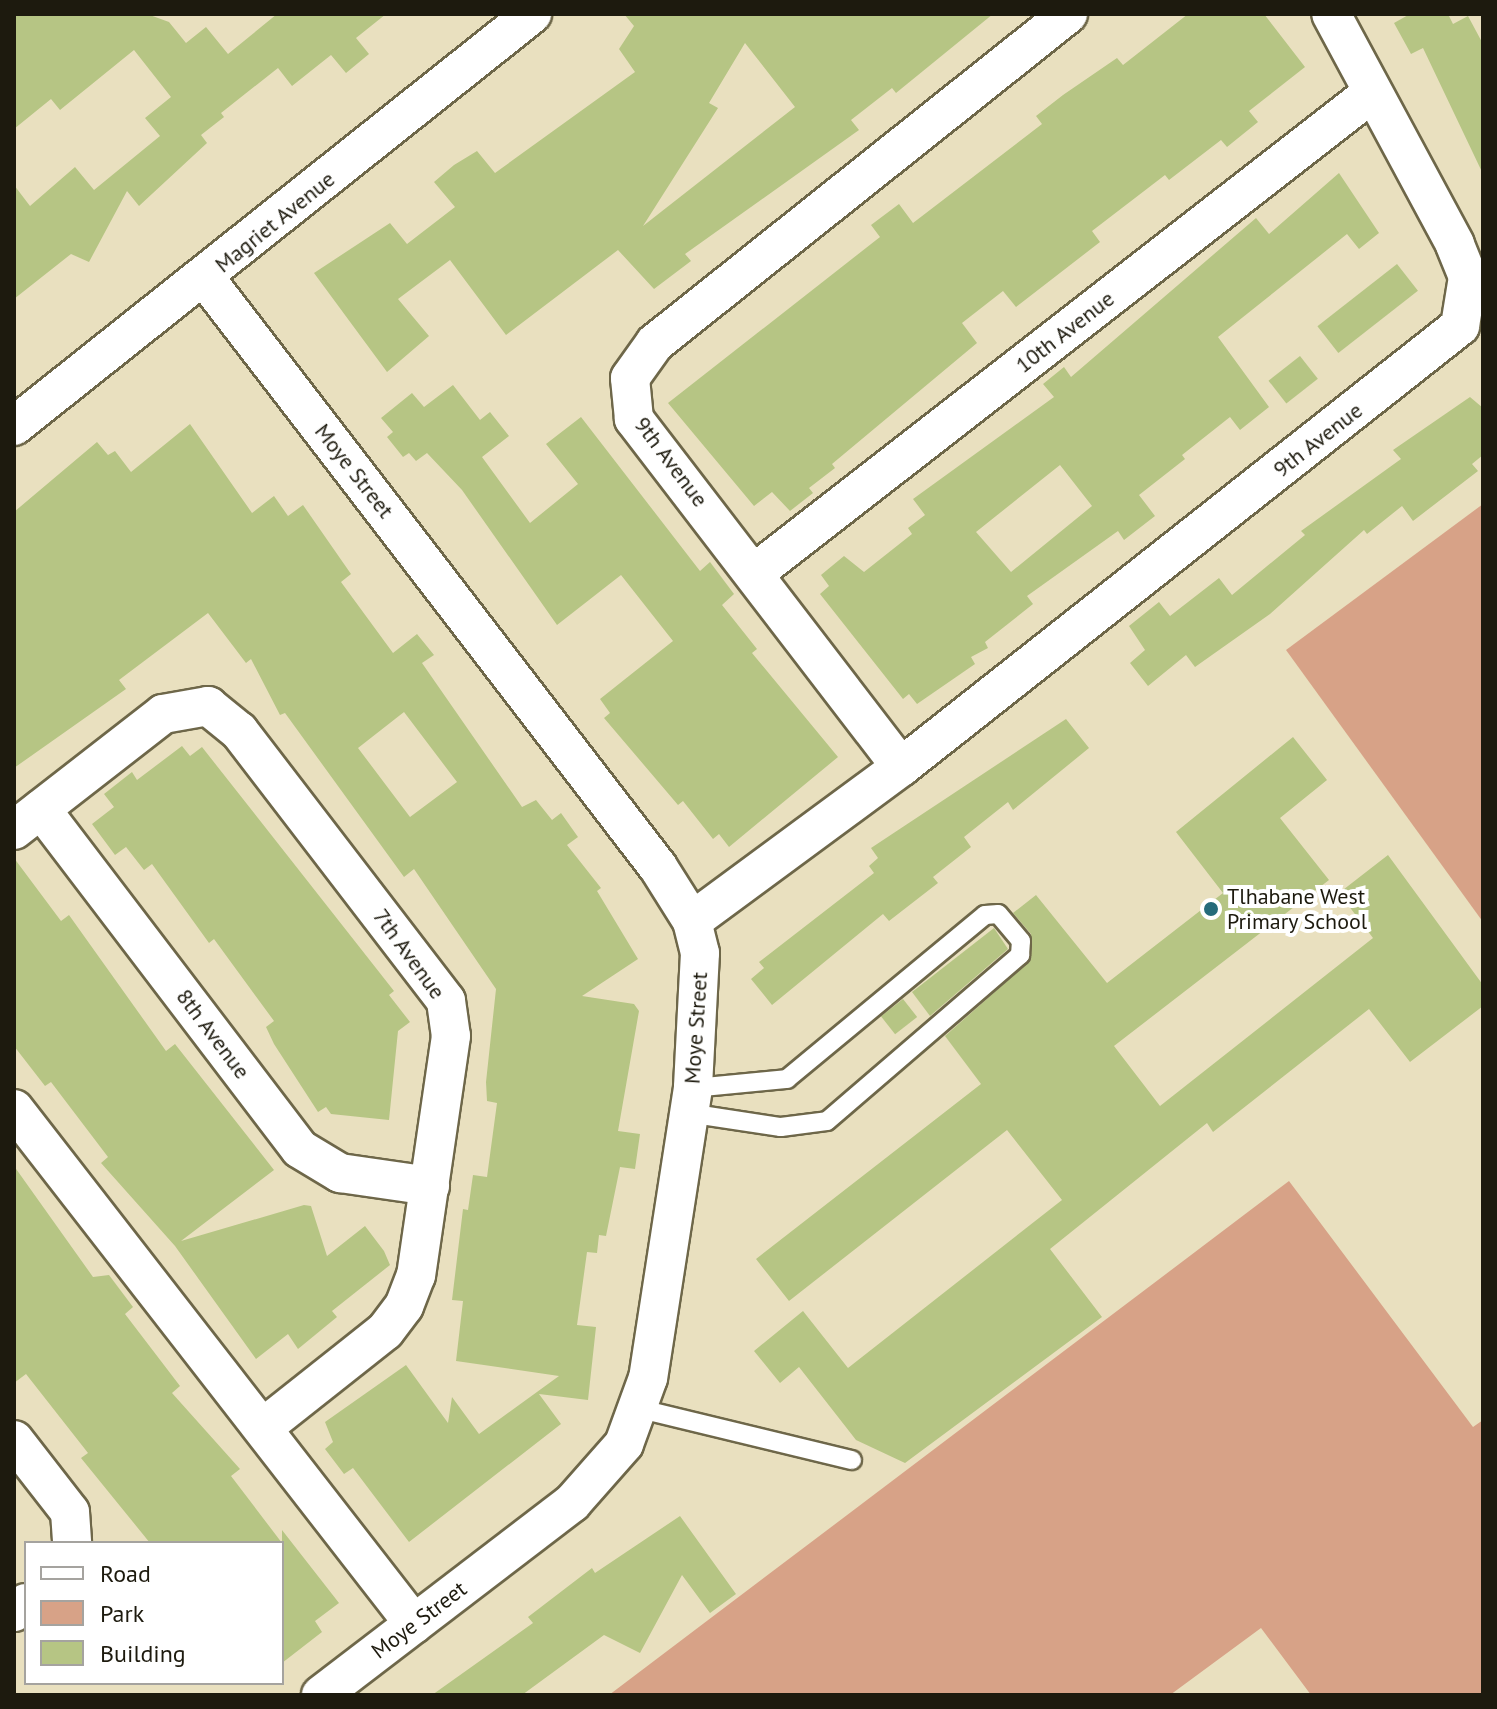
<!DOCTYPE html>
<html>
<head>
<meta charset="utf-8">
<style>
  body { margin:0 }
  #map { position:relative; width:1497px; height:1709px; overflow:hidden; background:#e9e0bf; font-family:"PT Sans",sans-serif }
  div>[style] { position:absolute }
  .green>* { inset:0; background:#d7a287 }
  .building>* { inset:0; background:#b6c584; transform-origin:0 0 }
  .roads { filter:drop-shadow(2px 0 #6e6749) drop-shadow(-2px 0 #6e6749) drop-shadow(0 2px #6e6749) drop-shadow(0 -2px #6e6749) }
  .service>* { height:18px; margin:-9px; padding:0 9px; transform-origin:9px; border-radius:9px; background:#fff }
  .minor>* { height:38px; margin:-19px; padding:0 19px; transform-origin:19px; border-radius:19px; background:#fff }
  .dots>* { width:22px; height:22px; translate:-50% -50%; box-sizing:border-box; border:4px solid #fff; border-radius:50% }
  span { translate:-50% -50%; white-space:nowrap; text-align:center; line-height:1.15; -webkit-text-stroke:8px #fff; paint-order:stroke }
  .street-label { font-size:22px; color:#1d1a0e }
  .poi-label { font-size:22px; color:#1d1a0e }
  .left { translate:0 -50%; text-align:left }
  .frame { position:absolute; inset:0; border:16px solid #1d1a0e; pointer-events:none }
  .legend { position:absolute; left:24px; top:1541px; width:260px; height:144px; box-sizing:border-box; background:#fff; border:2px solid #a5a39f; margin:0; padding:10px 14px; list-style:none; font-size:24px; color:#1d1a0e }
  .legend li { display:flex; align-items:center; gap:16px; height:40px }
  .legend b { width:40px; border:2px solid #a5a39f }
</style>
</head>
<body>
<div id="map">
  <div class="green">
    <i style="clip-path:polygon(1483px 504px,1483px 922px,1286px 650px)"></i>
    <i style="clip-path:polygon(1289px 1181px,1473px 1427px,1483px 1420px,1483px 1695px,1311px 1695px,1261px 1628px,1170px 1695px,609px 1695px)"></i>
  </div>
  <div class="building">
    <i style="clip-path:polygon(14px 14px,147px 14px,169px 22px,186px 43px,206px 27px,228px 54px,277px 14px,386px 14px,356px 38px,369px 54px,346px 73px,331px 55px,292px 86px,278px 68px,221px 113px,224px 117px,201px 135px,207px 143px,139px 206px,127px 191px,89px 262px,71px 254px,14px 299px,14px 185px,30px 206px,75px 167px,94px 190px,160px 136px,145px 118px,171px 97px,134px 50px,60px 110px,51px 99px,14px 129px)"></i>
    <i style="clip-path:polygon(evenodd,624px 14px,993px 14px,896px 93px,892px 88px,851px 120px,859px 130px,685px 254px,691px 261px,654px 289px,618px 250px,506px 335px,450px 260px,398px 299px,429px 336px,387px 372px,314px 273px,390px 223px,407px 244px,455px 207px,434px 182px,454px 165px,477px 151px,495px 173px,635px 72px,619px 49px,634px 26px,624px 14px,745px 43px,795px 107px,643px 226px,718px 108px,709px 103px,745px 43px)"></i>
    <i style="clip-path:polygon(1188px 14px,1264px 14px,1305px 67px,1249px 111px,1258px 122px,1227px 147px,1221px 140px,1169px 180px,1165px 175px,1092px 231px,1100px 242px,1016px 307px,1003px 291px,962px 323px,977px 343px,832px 464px,835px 468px,809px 488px,813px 493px,790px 511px,772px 492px,754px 506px,668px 403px,880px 237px,871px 225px,899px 204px,913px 223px,1042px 124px,1036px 116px,1063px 95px,1117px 58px,1123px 65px)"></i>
    <i style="clip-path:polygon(1410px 14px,1448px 14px,1453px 24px,1468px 16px,1483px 44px,1483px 174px,1423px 48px,1411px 54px,1394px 23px)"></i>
    <i style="clip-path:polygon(evenodd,1339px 173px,1379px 233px,1359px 249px,1347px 234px,1218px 337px,1269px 407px,1240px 430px,1230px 417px,1182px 455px,1185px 459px,1139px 495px,1155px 516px,1124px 540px,1118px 531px,1027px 596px,1033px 604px,985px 642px,988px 648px,971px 657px,975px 664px,917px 704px,909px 694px,903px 699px,820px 594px,829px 586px,821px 575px,844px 556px,864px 572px,912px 534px,908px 528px,925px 515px,913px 499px,1054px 397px,1043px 384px,1064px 367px,1071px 377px,1256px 218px,1269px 234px,1339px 173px,1060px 465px,1092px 506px,1011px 572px,976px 532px,1060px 465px)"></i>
    <i style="left:1397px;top:264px;width:34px;height:101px;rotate:52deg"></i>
    <i style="left:1300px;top:356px;width:29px;height:40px;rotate:52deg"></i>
    <i style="clip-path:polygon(453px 385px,480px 420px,490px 412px,509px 436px,482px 457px,530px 523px,578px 484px,546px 444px,581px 417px,700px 571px,710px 562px,734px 594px,722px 605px,757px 649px,752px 653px,838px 757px,729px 847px,719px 834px,713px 839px,683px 801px,678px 805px,604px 718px,610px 713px,600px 699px,673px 641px,621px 575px,557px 625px,462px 490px,427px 453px,416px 461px,409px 453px,403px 457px,387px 437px,393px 432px,381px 418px,412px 393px,424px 407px)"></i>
    <i style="clip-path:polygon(1470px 397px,1483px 408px,1483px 455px,1472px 464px,1478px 471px,1413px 521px,1402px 506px,1367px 534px,1364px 530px,1270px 614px,1195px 667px,1186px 655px,1148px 686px,1130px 663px,1145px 650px,1129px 626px,1159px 602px,1170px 616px,1219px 578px,1232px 595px,1305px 535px,1301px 531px,1401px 459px,1393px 450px)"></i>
    <i style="clip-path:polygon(evenodd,190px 424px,252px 513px,274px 496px,288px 516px,303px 505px,351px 574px,341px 582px,393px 653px,417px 634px,434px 655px,422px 663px,522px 807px,536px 800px,552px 820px,561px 813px,578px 837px,567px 845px,601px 888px,597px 891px,638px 959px,582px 996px,634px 1004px,639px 1011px,618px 1131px,640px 1134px,635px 1169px,620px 1167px,606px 1236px,599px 1235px,597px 1253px,587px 1252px,577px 1325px,596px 1327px,588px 1400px,539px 1394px,561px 1424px,409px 1542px,353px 1468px,344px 1474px,325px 1449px,333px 1442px,325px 1422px,406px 1365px,448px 1423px,452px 1397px,479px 1434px,559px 1376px,456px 1361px,463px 1301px,452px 1300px,463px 1209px,468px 1210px,473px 1175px,487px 1177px,497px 1103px,487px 1101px,486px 1082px,496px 989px,414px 869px,404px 877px,285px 713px,280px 715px,251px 659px,246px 663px,208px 613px,119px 680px,126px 689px,14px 768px,14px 512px,97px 442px,108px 455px,115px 451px,131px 472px,190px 424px,404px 712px,457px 782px,410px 817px,358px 748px,404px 712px)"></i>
    <i style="clip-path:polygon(1066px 719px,1089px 748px,1013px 810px,1008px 802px,964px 837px,971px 847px,933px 877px,938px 883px,889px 921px,883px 914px,772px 1005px,751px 979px,764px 968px,759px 962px,874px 873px,869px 866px,878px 858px,871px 848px)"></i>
    <i style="clip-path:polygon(1293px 737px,1327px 780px,1280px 818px,1329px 880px,1114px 1046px,1160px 1106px,1373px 938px,1339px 893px,1388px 855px,1483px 985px,1483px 1006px,1410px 1062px,1369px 1009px,1213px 1132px,1207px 1123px,1050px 1249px,1102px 1317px,905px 1463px,856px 1440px,799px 1367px,780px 1383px,754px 1351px,803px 1311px,848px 1368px,1062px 1200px,1007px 1130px,789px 1301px,756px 1259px,981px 1084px,945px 1036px,1030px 961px,1031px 934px,1013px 913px,1036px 895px,1107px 983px,1223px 893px,1176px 832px)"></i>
    <i style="clip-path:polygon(182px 746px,190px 756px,202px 747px,394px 991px,389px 995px,410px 1022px,398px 1031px,389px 1120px,331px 1114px,326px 1107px,318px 1112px,274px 1044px,266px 1027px,274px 1021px,214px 939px,209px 943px,152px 864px,144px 870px,126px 847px,115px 855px,92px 824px,114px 807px,104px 794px,132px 772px,137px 780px)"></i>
    <i style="clip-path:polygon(14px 858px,61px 921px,69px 915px,166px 1051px,175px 1044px,274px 1170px,181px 1241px,304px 1205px,311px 1206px,327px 1256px,365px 1226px,384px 1251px,390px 1265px,332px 1311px,337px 1317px,298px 1349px,288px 1334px,256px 1359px,175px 1246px,101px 1163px,108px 1157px,51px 1082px,45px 1086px,14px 1046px)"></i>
    <i style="clip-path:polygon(994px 928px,1008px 949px,930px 1016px,912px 992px)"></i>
    <i style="left:903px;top:999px;width:23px;height:28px;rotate:52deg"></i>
    <i style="clip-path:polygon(14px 1166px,93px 1277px,109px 1275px,133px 1307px,125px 1314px,180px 1386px,172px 1393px,240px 1469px,231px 1476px,282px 1543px,150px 1543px,81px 1458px,88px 1453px,26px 1374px,14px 1383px)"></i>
    <i style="clip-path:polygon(680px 1516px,736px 1594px,710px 1613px,682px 1575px,640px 1653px,604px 1635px,522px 1695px,432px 1695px,533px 1623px,528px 1617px,592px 1568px,595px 1573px)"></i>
    <i style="clip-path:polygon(282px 1530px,339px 1603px,315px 1621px,322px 1632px,282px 1663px)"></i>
  </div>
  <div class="roads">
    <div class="service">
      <i style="left:688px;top:1113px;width:94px;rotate:8.6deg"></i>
      <i style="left:781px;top:1127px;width:46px;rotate:-7.4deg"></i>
      <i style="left:827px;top:1121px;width:255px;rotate:-40.7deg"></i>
      <i style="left:1020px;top:955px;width:14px;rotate:-86deg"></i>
      <i style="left:1021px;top:941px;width:35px;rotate:-130deg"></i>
      <i style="left:998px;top:914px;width:13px;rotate:176deg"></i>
      <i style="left:985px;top:915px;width:257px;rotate:140.4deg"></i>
      <i style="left:787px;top:1079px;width:94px;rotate:174.5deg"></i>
      <i style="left:641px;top:1409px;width:217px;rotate:13.6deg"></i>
    </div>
    <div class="minor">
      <i style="left:205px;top:278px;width:743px;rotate:52.44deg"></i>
      <i style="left:658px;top:867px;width:64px;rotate:57.8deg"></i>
      <i style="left:692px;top:921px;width:33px;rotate:76deg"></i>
      <i style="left:700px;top:953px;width:135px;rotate:93deg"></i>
      <i style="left:693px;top:1088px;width:293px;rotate:98.8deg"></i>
      <i style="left:648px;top:1378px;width:70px;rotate:110deg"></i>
      <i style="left:624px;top:1444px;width:79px;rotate:131.4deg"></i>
      <i style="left:572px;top:1503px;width:316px;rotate:142.6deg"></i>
      <i style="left:14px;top:426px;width:662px;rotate:-38.5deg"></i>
      <i style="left:757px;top:571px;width:779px;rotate:-37.86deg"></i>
      <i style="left:901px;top:767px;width:439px;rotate:-127.5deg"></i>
      <i style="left:634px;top:419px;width:41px;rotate:-95.6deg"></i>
      <i style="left:630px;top:378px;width:43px;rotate:-54.5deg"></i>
      <i style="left:655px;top:343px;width:528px;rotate:-38.54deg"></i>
      <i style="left:41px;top:809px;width:427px;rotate:52.7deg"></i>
      <i style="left:300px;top:1149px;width:47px;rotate:31deg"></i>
      <i style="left:340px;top:1173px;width:91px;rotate:8.2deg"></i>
      <i style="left:14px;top:830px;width:189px;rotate:-37.9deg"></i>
      <i style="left:163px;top:714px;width:46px;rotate:-10.1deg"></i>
      <i style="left:208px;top:706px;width:40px;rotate:39deg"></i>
      <i style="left:239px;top:731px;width:340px;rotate:52.5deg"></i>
      <i style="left:446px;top:1001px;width:35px;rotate:82deg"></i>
      <i style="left:451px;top:1036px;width:242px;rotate:98.3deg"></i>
      <i style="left:416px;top:1275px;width:33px;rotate:111deg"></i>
      <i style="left:404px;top:1306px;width:31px;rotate:127deg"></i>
      <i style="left:385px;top:1331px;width:154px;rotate:141.6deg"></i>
      <i style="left:692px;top:921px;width:260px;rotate:-36.4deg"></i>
      <i style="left:901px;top:767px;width:712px;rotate:-38.27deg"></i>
      <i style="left:1460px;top:326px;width:50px;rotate:-80.7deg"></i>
      <i style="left:1468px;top:277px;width:35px;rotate:-112deg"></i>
      <i style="left:1455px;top:244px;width:261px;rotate:-118.3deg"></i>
      <i style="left:14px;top:1109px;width:652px;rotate:52.16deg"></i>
      <i style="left:14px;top:1440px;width:91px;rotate:52.1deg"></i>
      <i style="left:70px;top:1512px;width:31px;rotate:86deg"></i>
      <i style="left:14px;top:1612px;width:15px;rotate:-37deg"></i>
    </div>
  </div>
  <div class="dots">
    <i style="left:1211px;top:909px;background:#256b7a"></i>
  </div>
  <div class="street-label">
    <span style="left:275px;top:222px;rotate:-39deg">Magriet Avenue</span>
    <span style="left:1065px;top:332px;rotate:-38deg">10th Avenue</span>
    <span style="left:1318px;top:440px;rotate:-38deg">9th Avenue</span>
    <span style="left:671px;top:462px;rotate:53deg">9th Avenue</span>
    <span style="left:354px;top:471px;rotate:52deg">Moye Street</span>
    <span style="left:409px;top:954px;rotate:54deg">7th Avenue</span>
    <span style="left:696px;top:1028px;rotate:-86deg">Moye Street</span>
    <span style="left:213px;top:1034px;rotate:53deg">8th Avenue</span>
    <span style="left:419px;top:1620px;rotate:-37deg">Moye Street</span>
  </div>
  <div class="poi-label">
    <span class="left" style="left:1227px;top:909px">Tlhabane West<br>Primary School</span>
  </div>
  <div class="frame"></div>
  <ul class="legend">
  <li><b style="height:10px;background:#fff"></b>Road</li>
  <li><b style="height:22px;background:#d7a287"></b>Park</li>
  <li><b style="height:22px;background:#b6c584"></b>Building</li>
  </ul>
</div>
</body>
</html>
